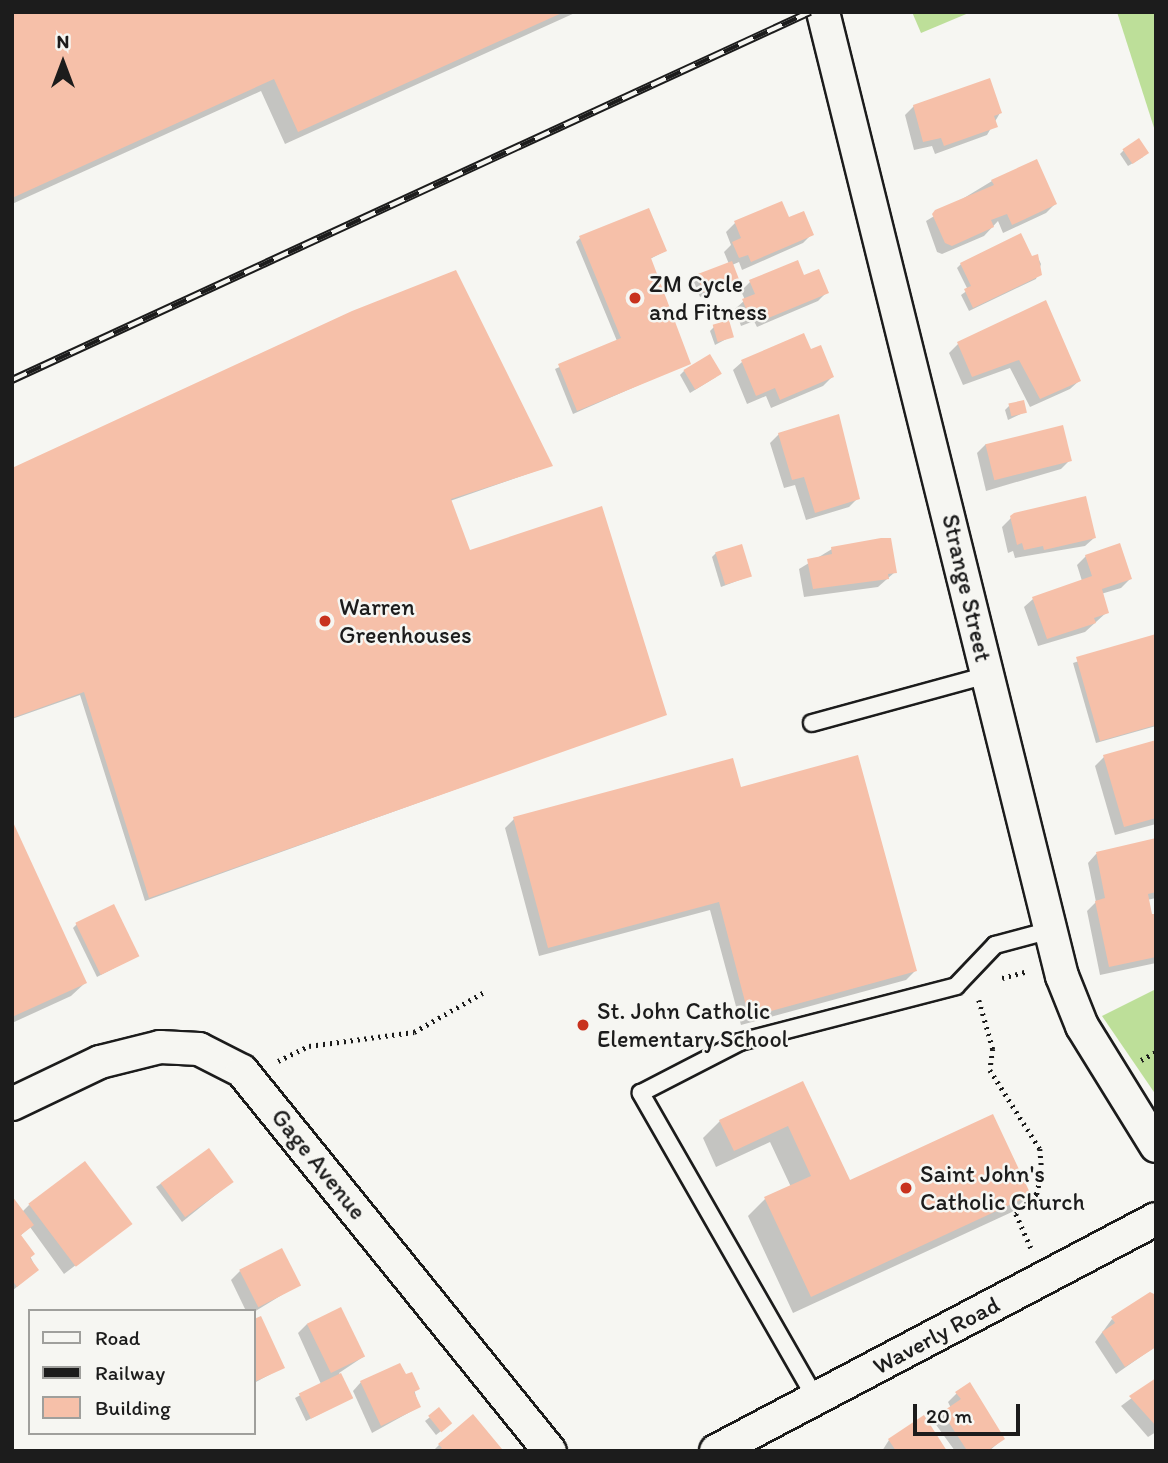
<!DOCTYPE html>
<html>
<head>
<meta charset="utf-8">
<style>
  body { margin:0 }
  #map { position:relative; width:1168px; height:1463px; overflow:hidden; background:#f6f6f2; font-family:Itim,sans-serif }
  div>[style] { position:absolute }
  .green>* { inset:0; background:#bddf99 }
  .shadow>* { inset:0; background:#0003 }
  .building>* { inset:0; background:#f6c0a9; transform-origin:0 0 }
  .path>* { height:4.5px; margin-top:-2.25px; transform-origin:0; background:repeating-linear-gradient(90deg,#1c1c1c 0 2px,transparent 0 7px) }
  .roads { filter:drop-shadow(2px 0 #1c1c1c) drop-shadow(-2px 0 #1c1c1c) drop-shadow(0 2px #1c1c1c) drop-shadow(0 -2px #1c1c1c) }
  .lane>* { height:16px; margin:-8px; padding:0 8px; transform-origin:8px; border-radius:8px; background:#f6f6f2 }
  .street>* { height:32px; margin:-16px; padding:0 16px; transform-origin:16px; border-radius:16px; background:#f6f6f2 }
  .rail>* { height:8px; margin-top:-4px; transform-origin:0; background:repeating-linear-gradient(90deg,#f6f6f2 0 16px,#1c1c1c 0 32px); box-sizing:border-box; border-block:2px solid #1c1c1c }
  .dots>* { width:19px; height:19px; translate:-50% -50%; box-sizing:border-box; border:4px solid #f6f6f2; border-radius:50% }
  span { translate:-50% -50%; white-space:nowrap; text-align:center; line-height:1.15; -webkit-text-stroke:5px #f6f6f2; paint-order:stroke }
  .poi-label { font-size:24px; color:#1c1c1c }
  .left { translate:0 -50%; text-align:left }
  .street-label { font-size:24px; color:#1c1c1c }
  .frame { position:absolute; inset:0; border:14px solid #1c1c1c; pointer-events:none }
  .legend { position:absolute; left:28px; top:1309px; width:228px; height:126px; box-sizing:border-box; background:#f6f6f2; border:2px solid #9f9f9c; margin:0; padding:9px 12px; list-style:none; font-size:21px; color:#1c1c1c }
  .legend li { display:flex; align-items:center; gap:14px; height:35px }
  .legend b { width:35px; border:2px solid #9f9f9c }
  .north { position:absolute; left:28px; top:28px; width:70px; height:70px; -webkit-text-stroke:5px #f6f6f2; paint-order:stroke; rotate:0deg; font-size:19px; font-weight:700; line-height:28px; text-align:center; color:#1c1c1c }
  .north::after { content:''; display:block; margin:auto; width:24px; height:32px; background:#1c1c1c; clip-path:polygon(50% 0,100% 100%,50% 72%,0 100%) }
  .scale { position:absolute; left:913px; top:1404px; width:107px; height:32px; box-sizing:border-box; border:4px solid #1c1c1c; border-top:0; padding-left:9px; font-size:21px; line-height:24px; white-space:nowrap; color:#1c1c1c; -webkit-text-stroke:5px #f6f6f2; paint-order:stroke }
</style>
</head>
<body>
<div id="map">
  <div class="green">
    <i style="clip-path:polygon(912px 12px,971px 12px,921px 33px)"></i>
    <i style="clip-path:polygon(1117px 12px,1156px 12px,1156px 134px)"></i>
    <i style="clip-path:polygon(1156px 989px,1156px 1095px,1102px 1016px)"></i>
  </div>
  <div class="shadow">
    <i style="clip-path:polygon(12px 12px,577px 12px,285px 144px,261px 91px,12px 204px)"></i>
    <i style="clip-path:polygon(914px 106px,1000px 113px,987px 135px,935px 154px,932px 146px,914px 150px,905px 115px)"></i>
    <i style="clip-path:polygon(1124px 150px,1143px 157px,1128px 166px,1120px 154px)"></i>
    <i style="clip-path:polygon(992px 181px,1055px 204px,1046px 213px,1003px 233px,998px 221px,984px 236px,942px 254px,937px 252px,926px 221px)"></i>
    <i style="clip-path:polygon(788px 219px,812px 234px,803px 243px,742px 270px,739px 262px,732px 265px,737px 279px,700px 297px,694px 282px,729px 264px,724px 252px,731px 245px,726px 232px,735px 223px)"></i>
    <i style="clip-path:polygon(580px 238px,665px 251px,650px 259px,689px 363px,573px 414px,555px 369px,617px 341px,576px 242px)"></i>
    <i style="clip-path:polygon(1037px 256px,1041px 264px,1036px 279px,969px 311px,961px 295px,968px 290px,957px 268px,961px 264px)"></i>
    <i style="clip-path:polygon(803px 277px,827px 292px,818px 301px,757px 327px,754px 321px,741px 326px,735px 309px,745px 300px,741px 291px,750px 282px)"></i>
    <i style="clip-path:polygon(1045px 302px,1079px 381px,1070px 389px,1030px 407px,1010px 368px,963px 385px,949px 353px,958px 344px)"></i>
    <i style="clip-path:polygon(714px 327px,732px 336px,715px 345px,710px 331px)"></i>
    <i style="clip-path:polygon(810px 352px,832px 377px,823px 386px,771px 408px,766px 396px,747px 404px,733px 370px,742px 362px)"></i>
    <i style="clip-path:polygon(684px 371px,716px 377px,690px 393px,680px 375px)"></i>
    <i style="clip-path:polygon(1009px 406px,1025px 412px,1008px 420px,1005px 410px)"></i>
    <i style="clip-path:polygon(838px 416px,858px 498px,849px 507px,806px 520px,795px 485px,784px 488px,770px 443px,779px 434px)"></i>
    <i style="clip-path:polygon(986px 444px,1070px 460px,1061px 469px,986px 491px,977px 453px)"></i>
    <i style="clip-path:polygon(550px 466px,450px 501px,469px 552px,665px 714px,145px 901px,80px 695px,12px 719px,12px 470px)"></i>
    <i style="clip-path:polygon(1011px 518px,1094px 538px,1085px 546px,1015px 558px,1013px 551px,1008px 553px,1002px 527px)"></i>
    <i style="clip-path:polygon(832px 549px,895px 572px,878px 587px,804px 597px,799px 569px)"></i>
    <i style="clip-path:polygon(716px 553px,750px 576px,721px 587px,712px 557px)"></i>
    <i style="clip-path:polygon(1086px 556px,1130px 579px,1121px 588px,1101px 594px,1107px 612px,1085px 632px,1038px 646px,1024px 607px,1033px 599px,1082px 581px,1077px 565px)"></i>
    <i style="clip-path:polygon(1156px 636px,1156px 726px,1096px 743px,1073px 663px)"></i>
    <i style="clip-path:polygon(1156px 742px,1156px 824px,1115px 835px,1095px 766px,1104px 757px)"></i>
    <i style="clip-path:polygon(740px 789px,915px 971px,906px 980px,741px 1025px,710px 910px,539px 956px,505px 828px,514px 819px)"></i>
    <i style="clip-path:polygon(12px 825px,85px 983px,71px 996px,12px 1023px)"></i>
    <i style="clip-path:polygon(1156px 840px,1156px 898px,1147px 900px,1151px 916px,1156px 915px,1156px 963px,1100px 975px,1087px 911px,1096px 902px,1088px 863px,1096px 854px)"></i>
    <i style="clip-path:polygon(77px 924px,137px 956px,97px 977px,73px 928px)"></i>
    <i style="clip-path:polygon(802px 1083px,849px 1182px,1029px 1195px,1012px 1212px,793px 1313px,748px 1216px,765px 1199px,791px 1187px,770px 1142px,716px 1167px,703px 1138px,720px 1121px)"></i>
    <i style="clip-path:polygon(209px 1150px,228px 1185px,182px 1222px,156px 1187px)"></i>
    <i style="clip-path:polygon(12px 1199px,22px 1212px,29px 1205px,130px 1224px,64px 1274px,30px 1227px,20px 1236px,37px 1270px,12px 1291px)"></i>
    <i style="clip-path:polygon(240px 1271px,298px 1285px,254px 1312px,246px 1311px,231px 1280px)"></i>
    <i style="clip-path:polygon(260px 1318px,282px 1368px,254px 1383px,254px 1321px)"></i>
    <i style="clip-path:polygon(1112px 1319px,1156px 1346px,1116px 1374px,1095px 1342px)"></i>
    <i style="clip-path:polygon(307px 1324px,363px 1357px,339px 1373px,351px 1398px,306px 1421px,295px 1398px,321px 1384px,298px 1333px)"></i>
    <i style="clip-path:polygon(410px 1375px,419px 1407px,372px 1433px,353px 1391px,361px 1382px)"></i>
    <i style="clip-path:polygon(1156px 1380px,1156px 1432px,1148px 1437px,1121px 1406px)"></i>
    <i style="clip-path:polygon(957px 1393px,1003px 1439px,989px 1451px,955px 1451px,934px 1422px,951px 1408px,948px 1402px)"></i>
    <i style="clip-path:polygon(439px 1410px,446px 1427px,436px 1435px,425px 1421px)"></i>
    <i style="clip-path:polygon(473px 1417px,499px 1451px,433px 1451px,439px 1445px)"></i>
    <i style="clip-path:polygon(889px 1440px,945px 1451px,882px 1451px)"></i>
  </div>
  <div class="building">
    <i style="clip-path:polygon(12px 12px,564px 12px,298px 132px,274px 79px,12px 198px)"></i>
    <i style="clip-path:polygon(990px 78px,1002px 113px,994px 116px,998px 127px,944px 146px,941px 138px,923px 142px,913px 105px)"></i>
    <i style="left:1139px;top:138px;width:18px;height:20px;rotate:56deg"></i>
    <i style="clip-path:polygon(1037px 159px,1057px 204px,1012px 225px,1007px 214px,991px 220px,994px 227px,952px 246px,945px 243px,932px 214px,935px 210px,994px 185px,991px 180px)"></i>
    <i style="clip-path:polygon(782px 201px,789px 217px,804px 211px,814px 235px,751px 262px,748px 255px,739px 258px,732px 242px,741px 238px,734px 221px)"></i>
    <i style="clip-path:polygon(649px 208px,667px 251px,651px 258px,691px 364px,577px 411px,558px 364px,621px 338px,579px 236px)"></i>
    <i style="clip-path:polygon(1021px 233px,1032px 256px,1038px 254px,1042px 275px,973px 308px,964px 289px,971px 286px,960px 263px)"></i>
    <i style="clip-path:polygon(798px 260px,804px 275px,819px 269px,829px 293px,766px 319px,763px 313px,750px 318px,742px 299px,755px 294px,749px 280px)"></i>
    <i style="left:732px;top:261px;width:19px;height:38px;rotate:69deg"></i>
    <i style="clip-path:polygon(456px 270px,553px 466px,451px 499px,470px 550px,602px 506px,667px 715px,149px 898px,84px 692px,12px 718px,12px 468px,352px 311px)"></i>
    <i style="clip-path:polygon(1046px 300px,1081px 381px,1040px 399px,1019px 360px,972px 377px,957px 342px)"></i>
    <i style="left:729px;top:320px;width:18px;height:17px;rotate:74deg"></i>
    <i style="clip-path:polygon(804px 333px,811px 349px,821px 345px,834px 377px,780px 400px,775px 388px,756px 396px,741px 360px)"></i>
    <i style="left:710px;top:354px;width:23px;height:31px;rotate:59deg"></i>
    <i style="left:1024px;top:400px;width:13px;height:16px;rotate:77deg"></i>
    <i style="clip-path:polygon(839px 414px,860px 499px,815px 513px,804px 477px,792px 480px,778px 433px)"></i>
    <i style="left:1063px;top:425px;width:37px;height:80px;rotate:76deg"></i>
    <i style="clip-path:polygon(1086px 496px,1096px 538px,1044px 550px,1043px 546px,1024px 550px,1022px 543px,1017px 545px,1010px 516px,1014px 513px)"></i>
    <i style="clip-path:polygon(881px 538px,891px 538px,897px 573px,888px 574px,889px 579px,813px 589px,807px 559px,832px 554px,831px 547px)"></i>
    <i style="clip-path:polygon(1120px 543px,1132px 579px,1102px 589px,1109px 613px,1094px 618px,1096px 623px,1047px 639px,1032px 597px,1092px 576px,1085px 555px)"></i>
    <i style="left:742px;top:544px;width:34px;height:28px;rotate:73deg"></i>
    <i style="clip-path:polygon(1156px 634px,1156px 725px,1100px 741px,1076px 657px)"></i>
    <i style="clip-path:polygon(1156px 740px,1156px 818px,1124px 827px,1103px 755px)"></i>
    <i style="clip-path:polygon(858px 755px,917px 971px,749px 1017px,719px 902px,548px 948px,513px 817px,733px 758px,741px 787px)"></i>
    <i style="clip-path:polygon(12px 820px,87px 983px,12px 1017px)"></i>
    <i style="clip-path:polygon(1156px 838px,1156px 892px,1148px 894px,1152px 914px,1156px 914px,1156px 957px,1109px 967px,1095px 901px,1105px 898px,1096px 852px)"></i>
    <i style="left:114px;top:904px;width:58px;height:43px;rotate:64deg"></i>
    <i style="clip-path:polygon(803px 1081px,850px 1180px,993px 1114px,1031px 1195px,811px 1297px,764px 1197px,811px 1176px,788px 1126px,734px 1151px,719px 1120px)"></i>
    <i style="left:209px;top:1148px;width:42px;height:60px;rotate:54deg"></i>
    <i style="left:85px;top:1161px;width:79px;height:71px;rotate:53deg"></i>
    <i style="clip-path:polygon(12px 1196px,34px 1225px,21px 1235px,35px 1254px,30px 1258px,39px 1270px,17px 1287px,12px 1280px)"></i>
    <i style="left:282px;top:1248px;width:42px;height:48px;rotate:63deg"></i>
    <i style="clip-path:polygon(1150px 1292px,1156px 1295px,1156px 1347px,1125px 1367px,1102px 1332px,1115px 1323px,1111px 1317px)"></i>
    <i style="left:341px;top:1307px;width:55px;height:38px;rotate:64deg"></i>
    <i style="clip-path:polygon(261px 1316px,285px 1368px,254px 1382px,254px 1319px)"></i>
    <i style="clip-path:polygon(400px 1363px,406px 1374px,412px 1372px,420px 1389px,414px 1392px,421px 1407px,381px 1426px,360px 1381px)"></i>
    <i style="left:341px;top:1373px;width:28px;height:47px;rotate:64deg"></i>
    <i style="clip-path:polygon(1156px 1378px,1156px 1426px,1129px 1396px)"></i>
    <i style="clip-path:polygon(970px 1382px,1005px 1439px,987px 1451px,966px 1449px,942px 1412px,961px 1399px,955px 1392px)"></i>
    <i style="left:439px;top:1407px;width:21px;height:14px;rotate:51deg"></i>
    <i style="clip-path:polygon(473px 1414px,502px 1449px,438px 1451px,442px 1448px,438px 1444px)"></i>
    <i style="clip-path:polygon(924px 1415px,947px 1451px,896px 1451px,888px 1439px)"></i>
  </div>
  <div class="path">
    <i style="left:1002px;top:978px;width:27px;rotate:-15deg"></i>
    <i style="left:979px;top:1000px;width:51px;rotate:74.1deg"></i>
    <i style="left:993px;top:1049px;width:21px;rotate:98deg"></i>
    <i style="left:990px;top:1070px;width:93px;rotate:57.7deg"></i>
    <i style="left:1040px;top:1149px;width:23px;rotate:85deg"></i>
    <i style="left:1042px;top:1172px;width:23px;rotate:103deg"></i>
    <i style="left:1037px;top:1194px;width:29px;rotate:136deg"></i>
    <i style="left:1016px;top:1214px;width:37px;rotate:66deg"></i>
    <i style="left:1141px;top:1060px;width:17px;rotate:-28deg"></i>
    <i style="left:278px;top:1061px;width:34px;rotate:-26deg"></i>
    <i style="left:309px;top:1046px;width:106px;rotate:-7.6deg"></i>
    <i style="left:414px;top:1032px;width:83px;rotate:-29.7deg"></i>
  </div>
  <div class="roads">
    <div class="lane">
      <i style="left:812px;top:723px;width:182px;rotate:-15.3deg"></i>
      <i style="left:816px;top:1399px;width:353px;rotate:-119.8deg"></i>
      <i style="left:641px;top:1093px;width:111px;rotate:-27.3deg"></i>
      <i style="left:740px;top:1042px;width:223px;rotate:-14.5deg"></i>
      <i style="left:956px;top:986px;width:57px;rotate:-46.4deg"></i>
      <i style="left:995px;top:945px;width:58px;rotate:-15deg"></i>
    </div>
    <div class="street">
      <i style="left:823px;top:12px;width:993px;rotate:76.08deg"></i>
      <i style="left:1062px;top:976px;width:54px;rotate:68.2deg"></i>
      <i style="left:1082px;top:1026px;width:141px;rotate:58.3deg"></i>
      <i style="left:12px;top:1104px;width:98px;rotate:-25.5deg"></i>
      <i style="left:100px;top:1062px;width:62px;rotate:-14deg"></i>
      <i style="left:160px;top:1047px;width:39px;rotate:3deg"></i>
      <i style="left:199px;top:1049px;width:48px;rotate:27.1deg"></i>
      <i style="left:242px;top:1071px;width:489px;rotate:51deg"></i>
      <i style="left:716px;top:1451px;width:497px;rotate:-27.8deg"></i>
    </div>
  </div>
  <div class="rail">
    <i style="left:12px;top:380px;width:879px;rotate:-24.76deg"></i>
  </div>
  <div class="dots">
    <i style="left:635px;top:298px;background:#c8321e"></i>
    <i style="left:325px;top:621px;background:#c8321e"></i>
    <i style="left:583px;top:1025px;background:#c8321e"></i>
    <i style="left:906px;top:1188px;background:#c8321e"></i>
  </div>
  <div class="poi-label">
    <span class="left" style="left:649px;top:298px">ZM Cycle<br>and Fitness</span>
    <span class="left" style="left:339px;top:621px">Warren<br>Greenhouses</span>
    <span class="left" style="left:597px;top:1025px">St. John Catholic<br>Elementary School</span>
    <span class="left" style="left:920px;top:1188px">Saint John's<br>Catholic Church</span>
  </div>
  <div class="street-label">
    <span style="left:967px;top:588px;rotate:77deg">Strange Street</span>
    <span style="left:319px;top:1164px;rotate:51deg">Gage Avenue</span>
    <span style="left:936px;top:1335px;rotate:-28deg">Waverly Road</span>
  </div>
  <div class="frame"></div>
  <ul class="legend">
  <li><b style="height:9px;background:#f6f6f2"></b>Road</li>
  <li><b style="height:9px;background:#1c1c1c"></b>Railway</li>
  <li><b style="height:19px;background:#f6c0a9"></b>Building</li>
  </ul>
  <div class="north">N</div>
  <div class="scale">20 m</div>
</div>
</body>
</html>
